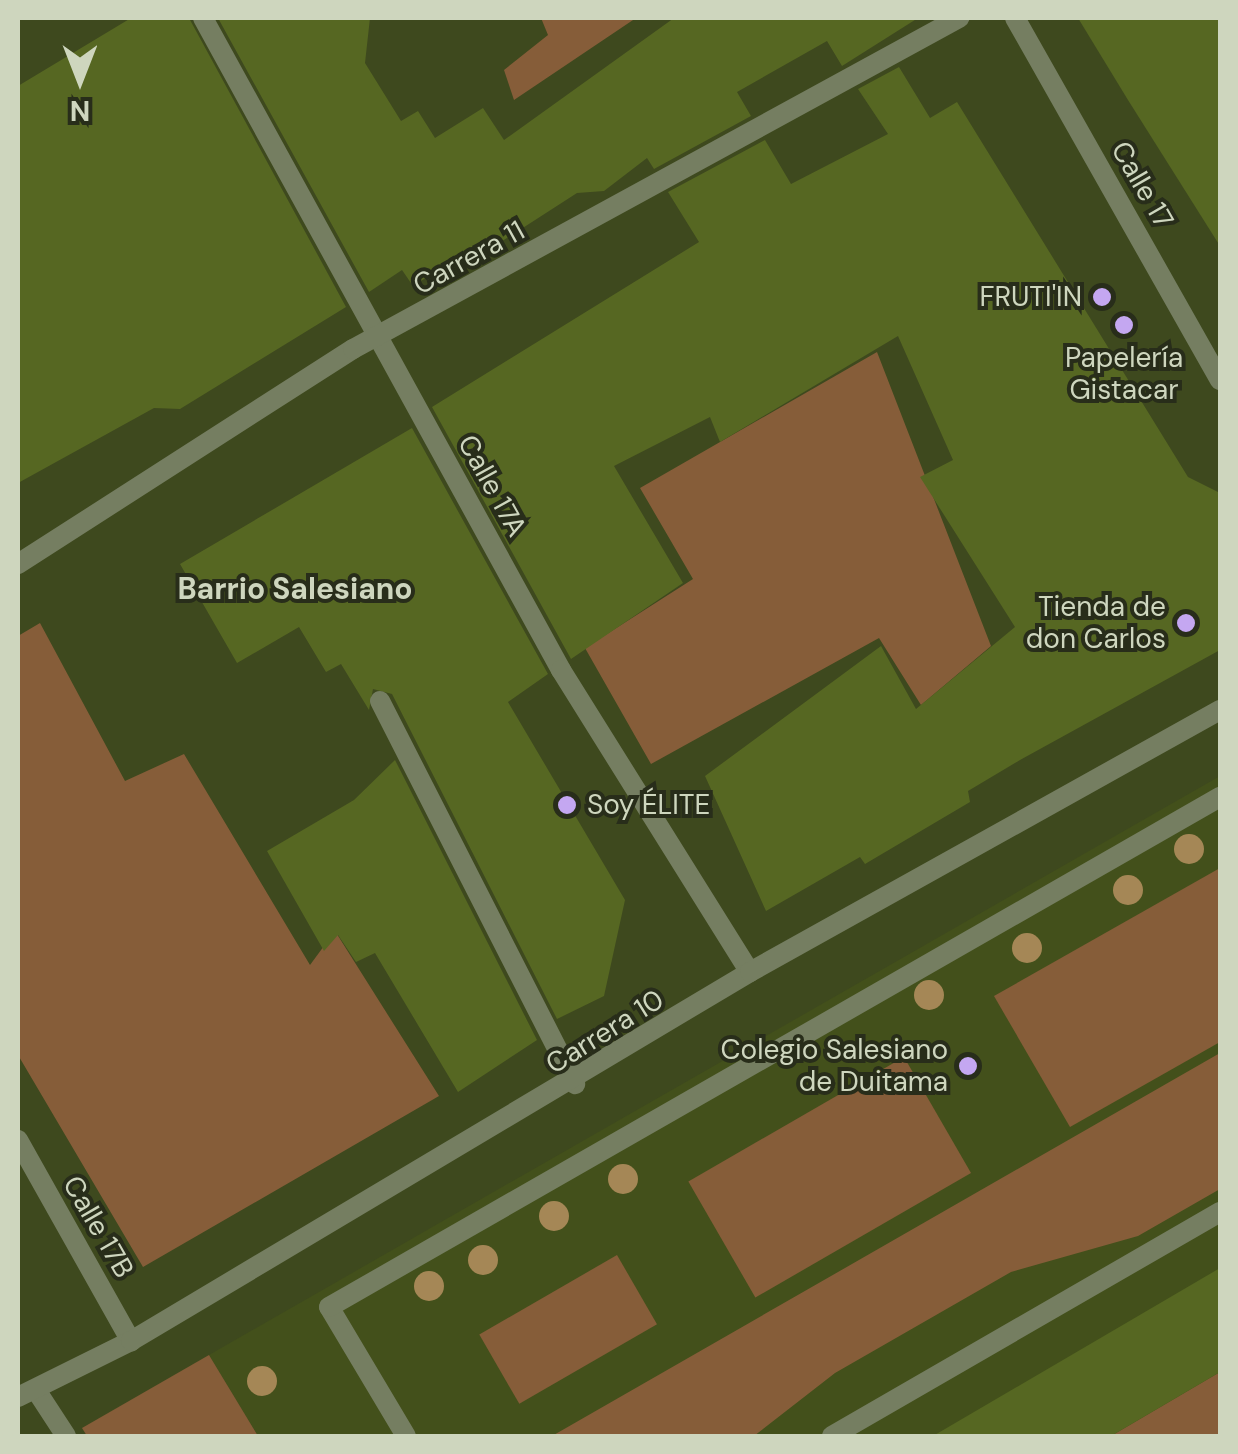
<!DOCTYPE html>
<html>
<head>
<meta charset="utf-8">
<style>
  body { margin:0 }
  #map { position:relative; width:1238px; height:1454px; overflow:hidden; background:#3e491e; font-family:"DM Sans",sans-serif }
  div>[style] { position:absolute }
  .built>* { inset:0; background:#43501b }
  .green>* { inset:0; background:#865d39; transform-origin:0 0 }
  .building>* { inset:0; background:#566722 }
  .service>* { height:20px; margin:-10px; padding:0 10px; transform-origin:10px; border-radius:10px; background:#757e61 }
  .minor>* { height:20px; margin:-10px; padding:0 10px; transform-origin:10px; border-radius:10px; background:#757e61 }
  .trees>* { width:30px; height:30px; margin:-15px; border-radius:50%; background:#a58756 }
  .dots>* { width:28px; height:28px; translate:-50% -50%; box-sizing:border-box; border:5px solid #282d1a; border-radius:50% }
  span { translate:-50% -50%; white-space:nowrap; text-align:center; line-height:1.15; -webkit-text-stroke:8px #282d1a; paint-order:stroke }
  .street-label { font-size:28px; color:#ced6be }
  .poi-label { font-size:28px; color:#ced6be }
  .right { translate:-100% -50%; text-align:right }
  .left { translate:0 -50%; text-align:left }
  .neighbourhood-label { font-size:30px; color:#ced6be; font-weight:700 }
  .frame { position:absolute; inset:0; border:20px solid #ced6be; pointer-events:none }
  .north { position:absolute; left:30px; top:30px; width:100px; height:100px; -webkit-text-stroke:8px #282d1a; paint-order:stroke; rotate:180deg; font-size:28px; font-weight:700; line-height:40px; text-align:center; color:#ced6be }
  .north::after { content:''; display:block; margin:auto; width:35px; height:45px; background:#ced6be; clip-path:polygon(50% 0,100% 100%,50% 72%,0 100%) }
</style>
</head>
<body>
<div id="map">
  <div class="built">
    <i style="clip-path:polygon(1220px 776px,1220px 1436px,258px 1436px,209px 1355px)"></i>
  </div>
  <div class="green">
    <i style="clip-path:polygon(541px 18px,636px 18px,514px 100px,504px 70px,548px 35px)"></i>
    <i style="clip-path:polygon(877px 352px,991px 646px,921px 705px,879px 638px,651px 764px,585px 648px,693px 579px,640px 488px)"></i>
    <i style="clip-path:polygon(40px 623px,125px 781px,184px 754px,310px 965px,335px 931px,439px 1096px,143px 1267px,18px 1055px,18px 636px)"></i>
    <i style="clip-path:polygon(1220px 868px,1220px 1042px,1070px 1127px,994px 996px)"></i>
    <i style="clip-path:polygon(1220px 1053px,1220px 1189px,1138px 1236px,1011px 1272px,835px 1373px,754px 1436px,552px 1436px)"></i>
    <i style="left:904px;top:1057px;width:134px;height:249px;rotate:60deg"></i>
    <i style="left:617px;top:1255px;width:80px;height:159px;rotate:60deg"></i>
    <i style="clip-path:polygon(209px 1355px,258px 1436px,87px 1436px,82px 1428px)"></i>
    <i style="clip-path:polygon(1220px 1372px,1220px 1436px,1111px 1436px)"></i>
  </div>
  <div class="building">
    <i style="clip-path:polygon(131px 18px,189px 18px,346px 307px,180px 409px,154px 408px,18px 483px,18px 86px)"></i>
    <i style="clip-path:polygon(218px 18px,370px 18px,365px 63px,401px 121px,418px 111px,435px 138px,483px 108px,504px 140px,674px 18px,918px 18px,842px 66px,827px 41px,737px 92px,751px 116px,654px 169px,647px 158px,604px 191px,577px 193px,476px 258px,471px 249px,413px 286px,402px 270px,369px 292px)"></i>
    <i style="clip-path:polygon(1078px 18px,1220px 18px,1220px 246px,1128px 100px)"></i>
    <i style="clip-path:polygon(899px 67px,930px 118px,957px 102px,1188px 477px,1220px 493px,1220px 650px,1020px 760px,968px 791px,970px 802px,865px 864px,860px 857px,766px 911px,705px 776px,881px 646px,916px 709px,1015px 627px,920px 477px,953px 460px,898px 336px,720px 442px,710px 417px,614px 466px,683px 583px,571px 659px,432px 407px,699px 242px,668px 192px,765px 140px,791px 184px,888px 134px,858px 89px)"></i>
    <i style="clip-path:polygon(412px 428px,548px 674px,508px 702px,625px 900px,604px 996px,557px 1019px,392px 694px,373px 689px,369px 710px,341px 664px,326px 672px,299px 627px,237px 663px,180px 564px)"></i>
    <i style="clip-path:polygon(395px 760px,537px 1040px,458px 1092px,375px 953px,356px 962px,338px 935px,324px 951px,267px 851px,354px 800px)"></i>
    <i style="clip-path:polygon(1220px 1268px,1220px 1372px,1111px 1436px,933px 1436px)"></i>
  </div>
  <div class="service">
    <i style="left:380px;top:701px;width:430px;rotate:63deg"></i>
    <i style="left:36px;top:1390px;width:55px;rotate:56.9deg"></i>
    <i style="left:406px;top:1436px;width:150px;rotate:-120.8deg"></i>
    <i style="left:329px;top:1307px;width:1027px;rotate:-29.79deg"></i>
    <i style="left:832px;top:1436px;width:448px;rotate:-30deg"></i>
  </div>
  <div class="minor">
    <i style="left:203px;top:18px;width:744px;rotate:61.23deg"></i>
    <i style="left:561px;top:670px;width:356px;rotate:58deg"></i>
    <i style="left:1015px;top:18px;width:416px;rotate:60.5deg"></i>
    <i style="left:18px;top:564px;width:398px;rotate:-32.7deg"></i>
    <i style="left:353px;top:349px;width:691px;rotate:-28.64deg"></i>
    <i style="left:18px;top:1140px;width:231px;rotate:60.7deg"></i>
    <i style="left:18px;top:1397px;width:126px;rotate:-26.4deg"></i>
    <i style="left:131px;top:1341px;width:721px;rotate:-30.8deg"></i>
    <i style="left:750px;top:972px;width:538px;rotate:-29.14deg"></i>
  </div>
  <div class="trees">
    <i style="left:1189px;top:849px"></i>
    <i style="left:1128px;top:890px"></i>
    <i style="left:1027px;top:948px"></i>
    <i style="left:929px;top:995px"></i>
    <i style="left:623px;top:1179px"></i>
    <i style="left:554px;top:1216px"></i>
    <i style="left:483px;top:1260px"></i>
    <i style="left:429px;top:1286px"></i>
    <i style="left:262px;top:1381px"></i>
  </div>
  <div class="dots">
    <i style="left:1102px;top:297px;background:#c4a7f1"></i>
    <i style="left:1124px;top:325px;background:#c4a7f1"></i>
    <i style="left:1186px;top:623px;background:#c4a7f1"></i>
    <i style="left:567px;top:805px;background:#c4a7f1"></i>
    <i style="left:968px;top:1066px;background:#c4a7f1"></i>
  </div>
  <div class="street-label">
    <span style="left:1142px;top:185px;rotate:60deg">Calle 17</span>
    <span style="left:469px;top:258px;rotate:-29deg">Carrera 11</span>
    <span style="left:492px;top:486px;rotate:61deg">Calle 17A</span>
    <span style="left:605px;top:1032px;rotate:-32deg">Carrera 10</span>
    <span style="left:98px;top:1227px;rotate:60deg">Calle 17B</span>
  </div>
  <div class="poi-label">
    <span class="right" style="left:1082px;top:297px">FRUTI'IN</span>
    <span style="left:1124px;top:374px">Papelería<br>Gistacar</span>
    <span class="right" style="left:1166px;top:623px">Tienda de<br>don Carlos</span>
    <span class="left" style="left:587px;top:805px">Soy ÉLITE</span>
    <span class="right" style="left:948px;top:1066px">Colegio Salesiano<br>de Duitama</span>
  </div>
  <div class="neighbourhood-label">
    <span style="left:295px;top:589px">Barrio Salesiano</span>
  </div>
  <div class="frame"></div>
  <div class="north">N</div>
</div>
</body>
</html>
